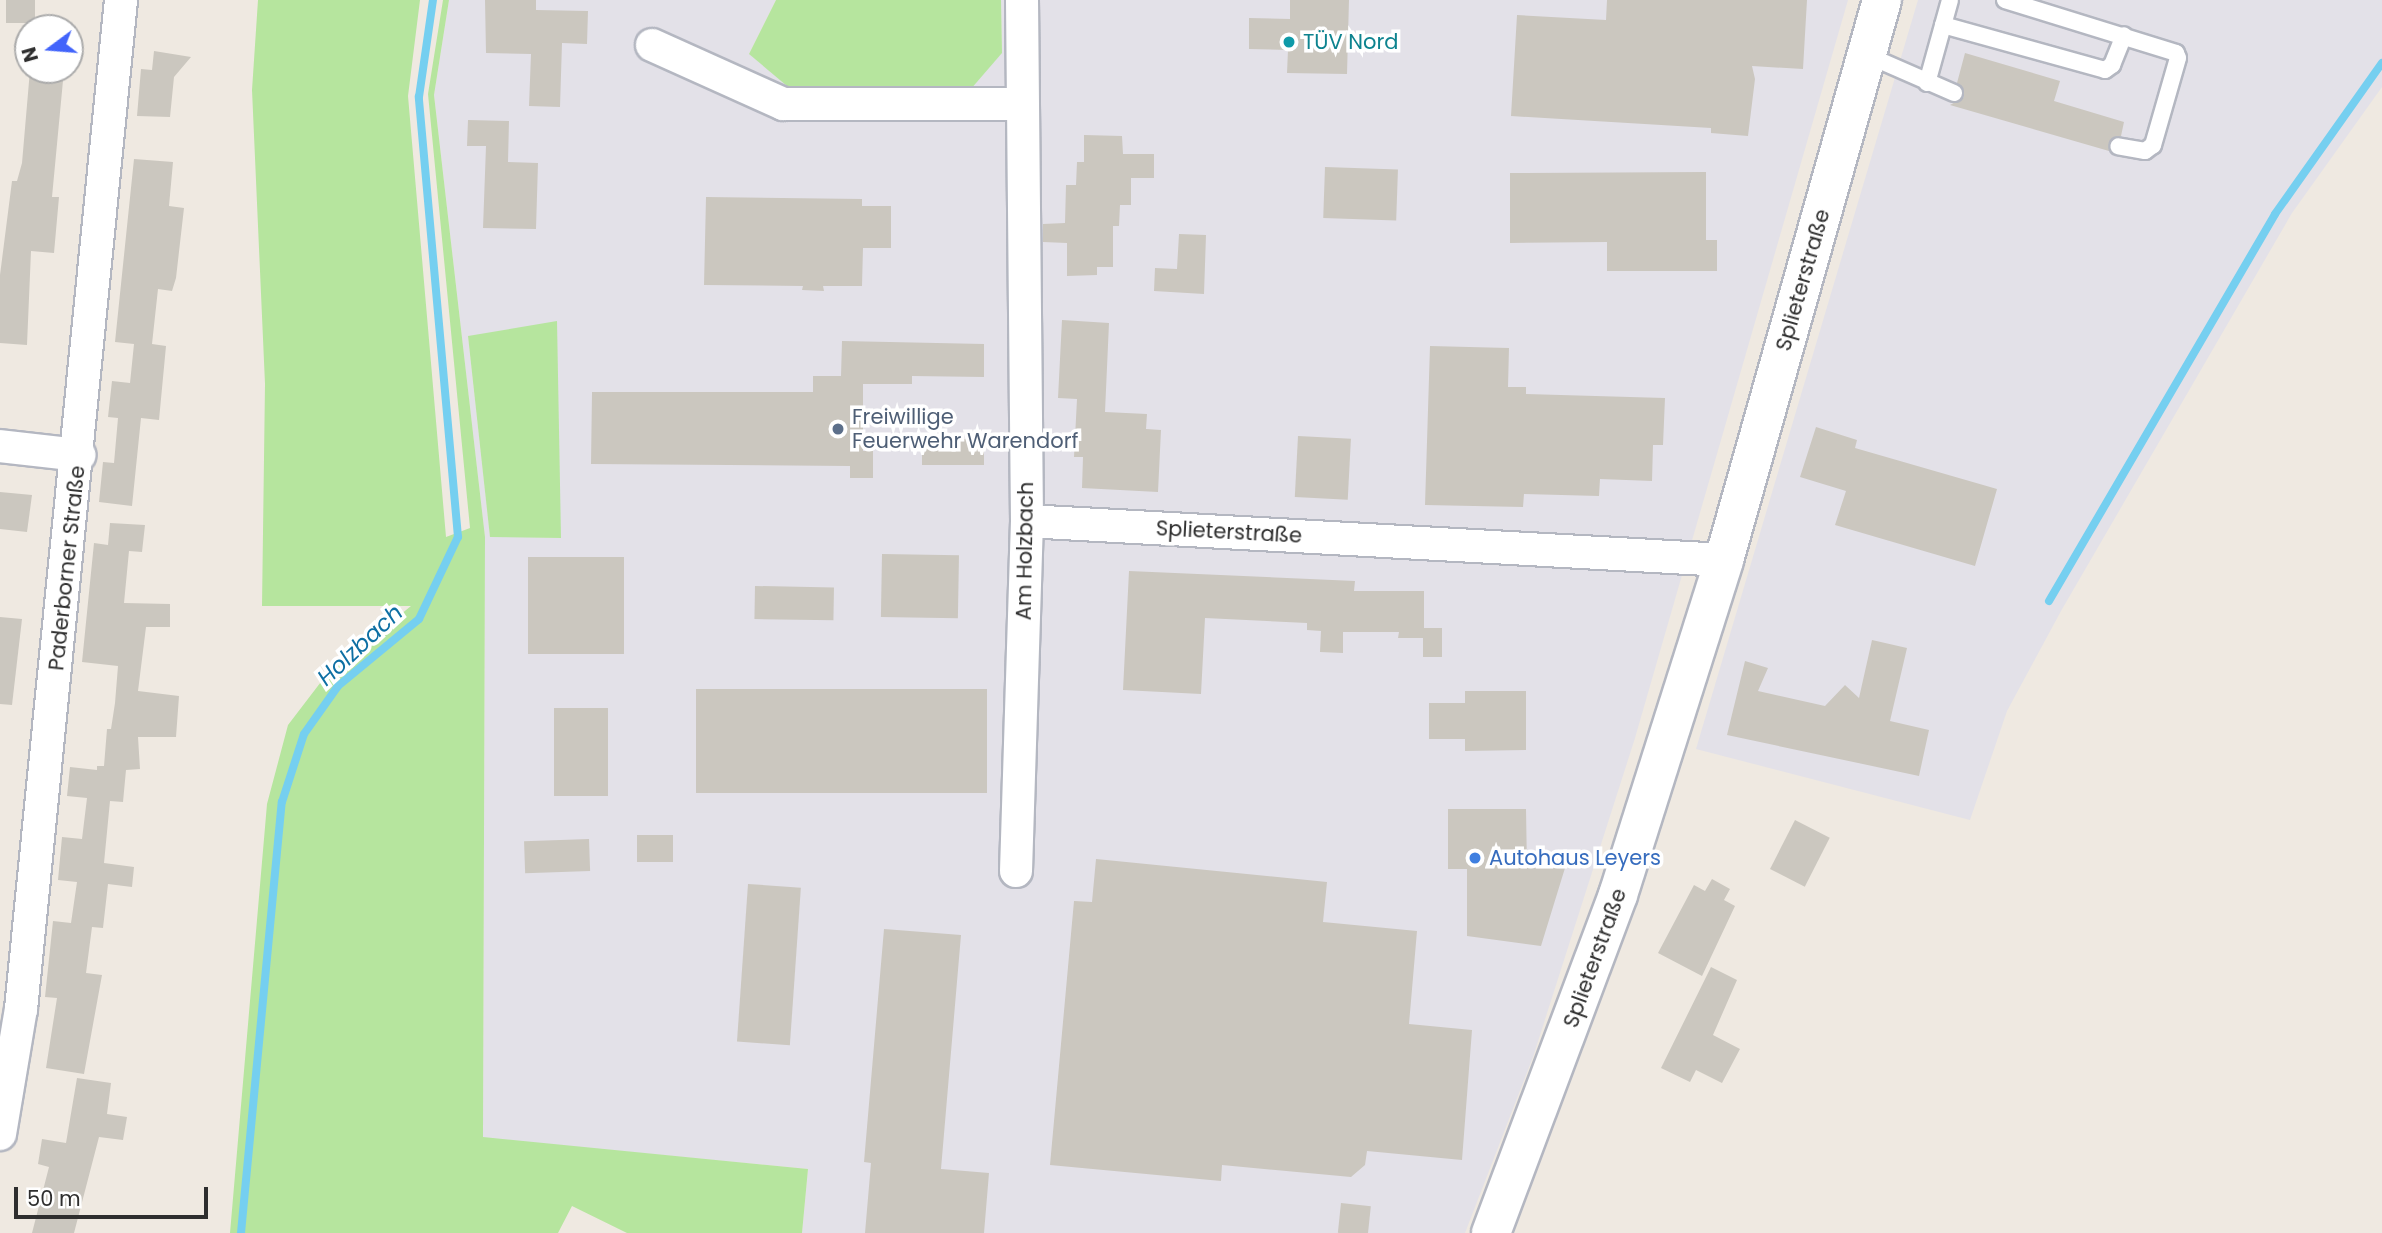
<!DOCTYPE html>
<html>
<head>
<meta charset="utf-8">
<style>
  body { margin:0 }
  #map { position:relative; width:2382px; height:1233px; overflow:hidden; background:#efe9e1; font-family:Poppins,sans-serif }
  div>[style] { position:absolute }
  .industrial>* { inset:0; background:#e3e1e8 }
  .green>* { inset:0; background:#b6e59e }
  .stream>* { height:8px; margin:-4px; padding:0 4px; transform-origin:4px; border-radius:4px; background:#75cff0 }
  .building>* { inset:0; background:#cbc7bf; transform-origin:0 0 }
  .roads { filter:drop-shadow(2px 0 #b4b7c1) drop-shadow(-2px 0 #b4b7c1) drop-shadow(0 2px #b4b7c1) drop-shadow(0 -2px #b4b7c1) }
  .service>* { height:16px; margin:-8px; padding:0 8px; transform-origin:8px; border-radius:8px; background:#fff }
  .minor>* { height:32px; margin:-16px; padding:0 16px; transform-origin:16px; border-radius:16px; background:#fff }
  .tertiary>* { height:38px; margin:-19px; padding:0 19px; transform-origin:19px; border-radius:19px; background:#fff }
  .dots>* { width:19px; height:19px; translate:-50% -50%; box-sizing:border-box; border:4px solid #fff; border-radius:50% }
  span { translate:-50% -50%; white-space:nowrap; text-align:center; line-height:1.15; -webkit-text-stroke:7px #fff; paint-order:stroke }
  .culture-label { font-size:21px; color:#0d838f }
  .left { translate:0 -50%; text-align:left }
  .street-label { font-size:21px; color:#2e2e2e }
  .service-label { font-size:21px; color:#4e5e75 }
  .shop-label { font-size:21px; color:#366cbe }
  .water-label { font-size:23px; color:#0d6fa3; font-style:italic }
  .north { position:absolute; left:14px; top:14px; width:70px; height:70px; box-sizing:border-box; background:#fff; border:2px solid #ababab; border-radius:50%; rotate:254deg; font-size:19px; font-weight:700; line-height:28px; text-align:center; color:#2e2e2e }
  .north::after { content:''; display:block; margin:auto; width:24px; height:32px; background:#4264fb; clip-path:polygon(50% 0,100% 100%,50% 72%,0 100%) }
  .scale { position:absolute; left:14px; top:1187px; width:194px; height:32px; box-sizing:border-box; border:4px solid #2e2e2e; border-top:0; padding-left:9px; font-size:21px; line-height:24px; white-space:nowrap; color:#2e2e2e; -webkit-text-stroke:5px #fff; paint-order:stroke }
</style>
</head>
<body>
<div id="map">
  <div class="industrial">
    <i style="clip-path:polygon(evenodd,449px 0,776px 0,749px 54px,1002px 53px,1001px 0,1848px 0,1635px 738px,1533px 1057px,1465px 1233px,802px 1233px,808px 1169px,483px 1138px,485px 537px,434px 95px,449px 0,468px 336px,561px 537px,560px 538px,490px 536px,468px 336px)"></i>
    <i style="clip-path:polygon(1918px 0,2382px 0,2382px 87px,2292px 213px,2061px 611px,2007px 711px,1970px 820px,1696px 749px)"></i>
  </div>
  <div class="green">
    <i style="clip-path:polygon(258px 0,420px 0,408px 96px,446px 537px,470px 528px,428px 94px,443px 0,449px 0,434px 95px,485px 537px,483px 1137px,808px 1169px,802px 1233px,627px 1233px,572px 1206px,558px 1233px,230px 1233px,267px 804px,288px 725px,327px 674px,411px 606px,262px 606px,265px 384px,252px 90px)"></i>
    <i style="clip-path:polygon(776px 0,1001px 0,1002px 53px,970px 90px,793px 91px,749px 54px)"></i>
    <i style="clip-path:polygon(557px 321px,561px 538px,490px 537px,468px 336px)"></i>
  </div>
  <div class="stream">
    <i style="left:2049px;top:601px;width:448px;rotate:-59.7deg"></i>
    <i style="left:2275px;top:214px;width:185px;rotate:-54.7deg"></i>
    <i style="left:241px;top:1233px;width:433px;rotate:-84.6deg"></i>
    <i style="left:282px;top:802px;width:71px;rotate:-72.1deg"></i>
    <i style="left:304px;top:734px;width:59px;rotate:-54.7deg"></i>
    <i style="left:338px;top:686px;width:105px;rotate:-39.6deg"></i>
    <i style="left:419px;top:619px;width:91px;rotate:-64.6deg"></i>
    <i style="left:458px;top:537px;width:442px;rotate:-95.1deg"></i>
    <i style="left:419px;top:97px;width:98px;rotate:-81.8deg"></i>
  </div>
  <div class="building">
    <i style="left:6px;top:0;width:29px;height:23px"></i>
    <i style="clip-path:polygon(485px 0,536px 0,536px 10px,588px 11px,587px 44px,562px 43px,560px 107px,529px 106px,531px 54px,486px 53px)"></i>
    <i style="clip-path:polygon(1290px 0,1349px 0,1347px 74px,1287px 73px,1288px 50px,1249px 49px,1249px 18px,1290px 19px)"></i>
    <i style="clip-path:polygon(1607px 0,1807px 0,1803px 69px,1752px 66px,1755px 79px,1748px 136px,1711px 133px,1711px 128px,1511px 116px,1517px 15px,1606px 20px)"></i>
    <i style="clip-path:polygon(154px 51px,191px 57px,174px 77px,170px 117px,137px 116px,141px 69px,152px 70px)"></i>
    <i style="clip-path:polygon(1965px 53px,2060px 81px,2054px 101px,2124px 122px,2121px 136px,2110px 140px,2109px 151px,1950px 105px,1964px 97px,1957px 83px)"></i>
    <i style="clip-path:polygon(30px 70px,64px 70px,52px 197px,59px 197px,54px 253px,31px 251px,27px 345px,0 343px,0 275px,12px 181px,17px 181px,22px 163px)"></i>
    <i style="clip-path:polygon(468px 120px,509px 121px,508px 162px,538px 163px,536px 229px,483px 228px,486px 146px,467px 146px)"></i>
    <i style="clip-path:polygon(1084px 135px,1122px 136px,1123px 154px,1154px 154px,1154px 178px,1131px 178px,1131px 205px,1120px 205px,1119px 226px,1113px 226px,1113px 267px,1097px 267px,1097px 275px,1067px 276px,1067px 243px,1043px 242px,1043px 224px,1065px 223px,1066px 185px,1076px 185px,1077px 162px,1084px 162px)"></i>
    <i style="clip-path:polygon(134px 159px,173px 162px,169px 206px,184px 208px,176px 278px,172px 291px,158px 289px,152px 344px,166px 346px,159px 420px,141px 418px,132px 506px,99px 502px,103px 462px,114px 463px,118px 418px,108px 417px,112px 381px,130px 383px,134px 344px,115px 342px)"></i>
    <i style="left:1325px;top:167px;width:73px;height:51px;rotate:2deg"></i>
    <i style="clip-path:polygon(1706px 172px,1706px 240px,1717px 240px,1717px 271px,1607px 271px,1607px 242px,1510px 243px,1510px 173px)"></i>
    <i style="clip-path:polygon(706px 197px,862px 199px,862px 206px,891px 206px,891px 248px,863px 248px,862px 286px,823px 286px,824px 291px,802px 290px,803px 286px,704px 285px)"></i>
    <i style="clip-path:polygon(1179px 234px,1206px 235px,1204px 294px,1154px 291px,1155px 268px,1177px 269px)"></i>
    <i style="clip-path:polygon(1062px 320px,1109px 323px,1105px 412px,1147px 414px,1146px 429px,1161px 430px,1158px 492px,1082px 488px,1083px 457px,1074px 457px,1077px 399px,1058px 398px)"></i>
    <i style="clip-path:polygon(842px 341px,984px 344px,984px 377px,912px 376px,912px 384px,863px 384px,863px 451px,873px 451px,873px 478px,850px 478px,850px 466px,591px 464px,592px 392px,813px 392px,813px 376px,841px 376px)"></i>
    <i style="clip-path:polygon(1430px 346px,1509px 348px,1508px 387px,1526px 387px,1526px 394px,1665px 398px,1663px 445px,1653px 445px,1652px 481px,1600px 479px,1599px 496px,1524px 494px,1523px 507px,1425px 505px)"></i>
    <i style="clip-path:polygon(1816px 427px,1857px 440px,1855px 448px,1997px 489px,1975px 566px,1835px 525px,1846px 491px,1800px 477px)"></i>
    <i style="left:1298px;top:436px;width:53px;height:61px;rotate:3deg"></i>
    <i style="left:922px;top:439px;width:62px;height:26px"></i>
    <i style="clip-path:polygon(0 492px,32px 495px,27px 532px,0 529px)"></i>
    <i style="clip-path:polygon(110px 523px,145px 525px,142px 552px,129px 551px,124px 603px,170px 604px,170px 627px,146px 627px,138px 691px,179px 696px,176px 737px,138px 737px,140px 769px,126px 770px,123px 802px,110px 801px,104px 863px,134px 867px,132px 887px,108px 884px,103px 928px,92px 927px,86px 973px,102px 975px,84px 1074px,46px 1068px,57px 998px,45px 997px,53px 921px,71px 923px,77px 882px,58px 880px,62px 837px,82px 839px,87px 798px,67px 796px,70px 767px,97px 770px,97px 766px,104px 766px,107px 729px,111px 729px,115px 703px,118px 666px,82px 662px,94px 543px,108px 545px)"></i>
    <i style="left:882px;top:554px;width:77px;height:63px;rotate:1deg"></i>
    <i style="left:528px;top:557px;width:96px;height:97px"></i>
    <i style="clip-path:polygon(1129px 571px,1355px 581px,1354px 591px,1424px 591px,1424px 628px,1442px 628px,1442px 657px,1423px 657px,1423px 638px,1398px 638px,1399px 632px,1343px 632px,1343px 653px,1320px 652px,1321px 631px,1307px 630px,1307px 623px,1205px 618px,1201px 694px,1123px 690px)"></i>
    <i style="left:755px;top:586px;width:79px;height:33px;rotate:1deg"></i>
    <i style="clip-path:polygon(0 617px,22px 619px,12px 705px,0 704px)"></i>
    <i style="clip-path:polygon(1872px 640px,1907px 648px,1890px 721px,1929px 730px,1919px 776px,1727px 735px,1745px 661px,1768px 668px,1758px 691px,1825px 706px,1845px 685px,1859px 698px)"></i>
    <i style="left:696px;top:689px;width:291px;height:104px"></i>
    <i style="clip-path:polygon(1465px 691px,1526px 691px,1526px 750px,1465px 751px,1465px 739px,1429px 739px,1429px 703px,1465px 703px)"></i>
    <i style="left:554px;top:708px;width:54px;height:88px"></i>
    <i style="clip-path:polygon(1448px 809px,1526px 809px,1527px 868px,1565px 868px,1541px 946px,1467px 936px,1467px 869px,1448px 869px)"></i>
    <i style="left:1795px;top:820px;width:39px;height:55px;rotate:27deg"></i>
    <i style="left:637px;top:835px;width:36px;height:27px"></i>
    <i style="left:589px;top:839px;width:32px;height:65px;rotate:88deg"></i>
    <i style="clip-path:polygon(1096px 859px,1327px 882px,1323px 922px,1417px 931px,1409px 1024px,1472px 1030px,1462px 1160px,1367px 1151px,1365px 1165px,1351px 1177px,1222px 1165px,1221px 1181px,1050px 1165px,1074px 901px,1092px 902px)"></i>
    <i style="clip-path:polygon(1712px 879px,1730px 889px,1724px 900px,1735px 906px,1702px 976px,1658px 953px,1694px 885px,1705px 891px)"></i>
    <i style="left:748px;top:884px;width:53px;height:158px;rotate:4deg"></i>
    <i style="clip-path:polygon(884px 929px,961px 935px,941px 1169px,989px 1173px,984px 1233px,865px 1233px,871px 1163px,864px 1162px)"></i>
    <i style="clip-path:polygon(1711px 967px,1737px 980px,1713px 1035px,1740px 1049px,1722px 1083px,1696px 1070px,1690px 1082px,1661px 1068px)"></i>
    <i style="clip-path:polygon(77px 1078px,111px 1083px,107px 1114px,127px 1117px,123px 1140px,99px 1137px,74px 1233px,32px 1233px,49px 1167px,38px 1164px,42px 1139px,66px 1143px)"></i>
    <i style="left:1341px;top:1203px;width:30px;height:30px;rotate:6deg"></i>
  </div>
  <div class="roads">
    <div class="service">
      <i style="left:2005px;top:0;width:179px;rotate:17.2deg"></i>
      <i style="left:2176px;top:53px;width:5px;rotate:68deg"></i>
      <i style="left:2178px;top:58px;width:91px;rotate:106deg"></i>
      <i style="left:2153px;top:145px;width:10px;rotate:143deg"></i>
      <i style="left:2145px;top:151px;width:27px;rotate:-170deg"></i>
      <i style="left:1943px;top:25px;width:168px;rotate:15.5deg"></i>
      <i style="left:2105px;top:70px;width:9px;rotate:-36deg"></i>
      <i style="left:2112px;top:65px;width:32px;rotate:-68deg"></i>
      <i style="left:1867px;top:55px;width:95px;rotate:23.6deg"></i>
      <i style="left:1927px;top:83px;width:86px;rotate:-74.5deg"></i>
    </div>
    <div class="minor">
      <i style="left:652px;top:45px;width:144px;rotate:24.2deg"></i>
      <i style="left:783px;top:104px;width:237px"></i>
      <i style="left:0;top:446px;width:80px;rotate:6.5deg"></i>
      <i style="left:1027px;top:521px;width:698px;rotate:3.2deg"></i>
      <i style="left:1016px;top:871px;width:350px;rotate:-88.2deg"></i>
      <i style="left:1027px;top:521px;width:521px;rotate:-90.55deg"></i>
      <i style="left:0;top:1134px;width:127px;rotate:-80.5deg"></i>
      <i style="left:21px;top:1009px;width:1014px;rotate:-84.34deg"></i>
    </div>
    <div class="tertiary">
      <i style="left:1491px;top:1233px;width:361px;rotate:-69.4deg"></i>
      <i style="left:1618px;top:895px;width:351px;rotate:-72.4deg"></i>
      <i style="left:1724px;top:560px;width:582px;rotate:-74.24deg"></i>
    </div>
  </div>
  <div class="dots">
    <i style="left:1289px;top:42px;background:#0f9aa8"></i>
    <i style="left:838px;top:429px;background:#5c6f8a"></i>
    <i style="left:1475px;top:858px;background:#3f7fe0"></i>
  </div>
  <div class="culture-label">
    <span class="left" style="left:1303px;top:42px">TÜV Nord</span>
  </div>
  <div class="street-label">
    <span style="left:1803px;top:280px;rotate:-74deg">Splieterstraße</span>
    <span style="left:1229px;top:532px;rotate:3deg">Splieterstraße</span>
    <span style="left:1025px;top:551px;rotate:-89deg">Am Holzbach</span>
    <span style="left:67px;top:568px;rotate:-84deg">Paderborner Straße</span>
    <span style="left:1595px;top:958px;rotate:-70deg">Splieterstraße</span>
  </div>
  <div class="service-label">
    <span class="left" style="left:852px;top:429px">Freiwillige<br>Feuerwehr Warendorf</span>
  </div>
  <div class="shop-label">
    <span class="left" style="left:1489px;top:858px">Autohaus Leyers</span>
  </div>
  <div class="water-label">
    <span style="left:360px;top:645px;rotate:-43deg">Holzbach</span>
  </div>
  <div class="north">N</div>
  <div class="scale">50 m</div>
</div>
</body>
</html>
